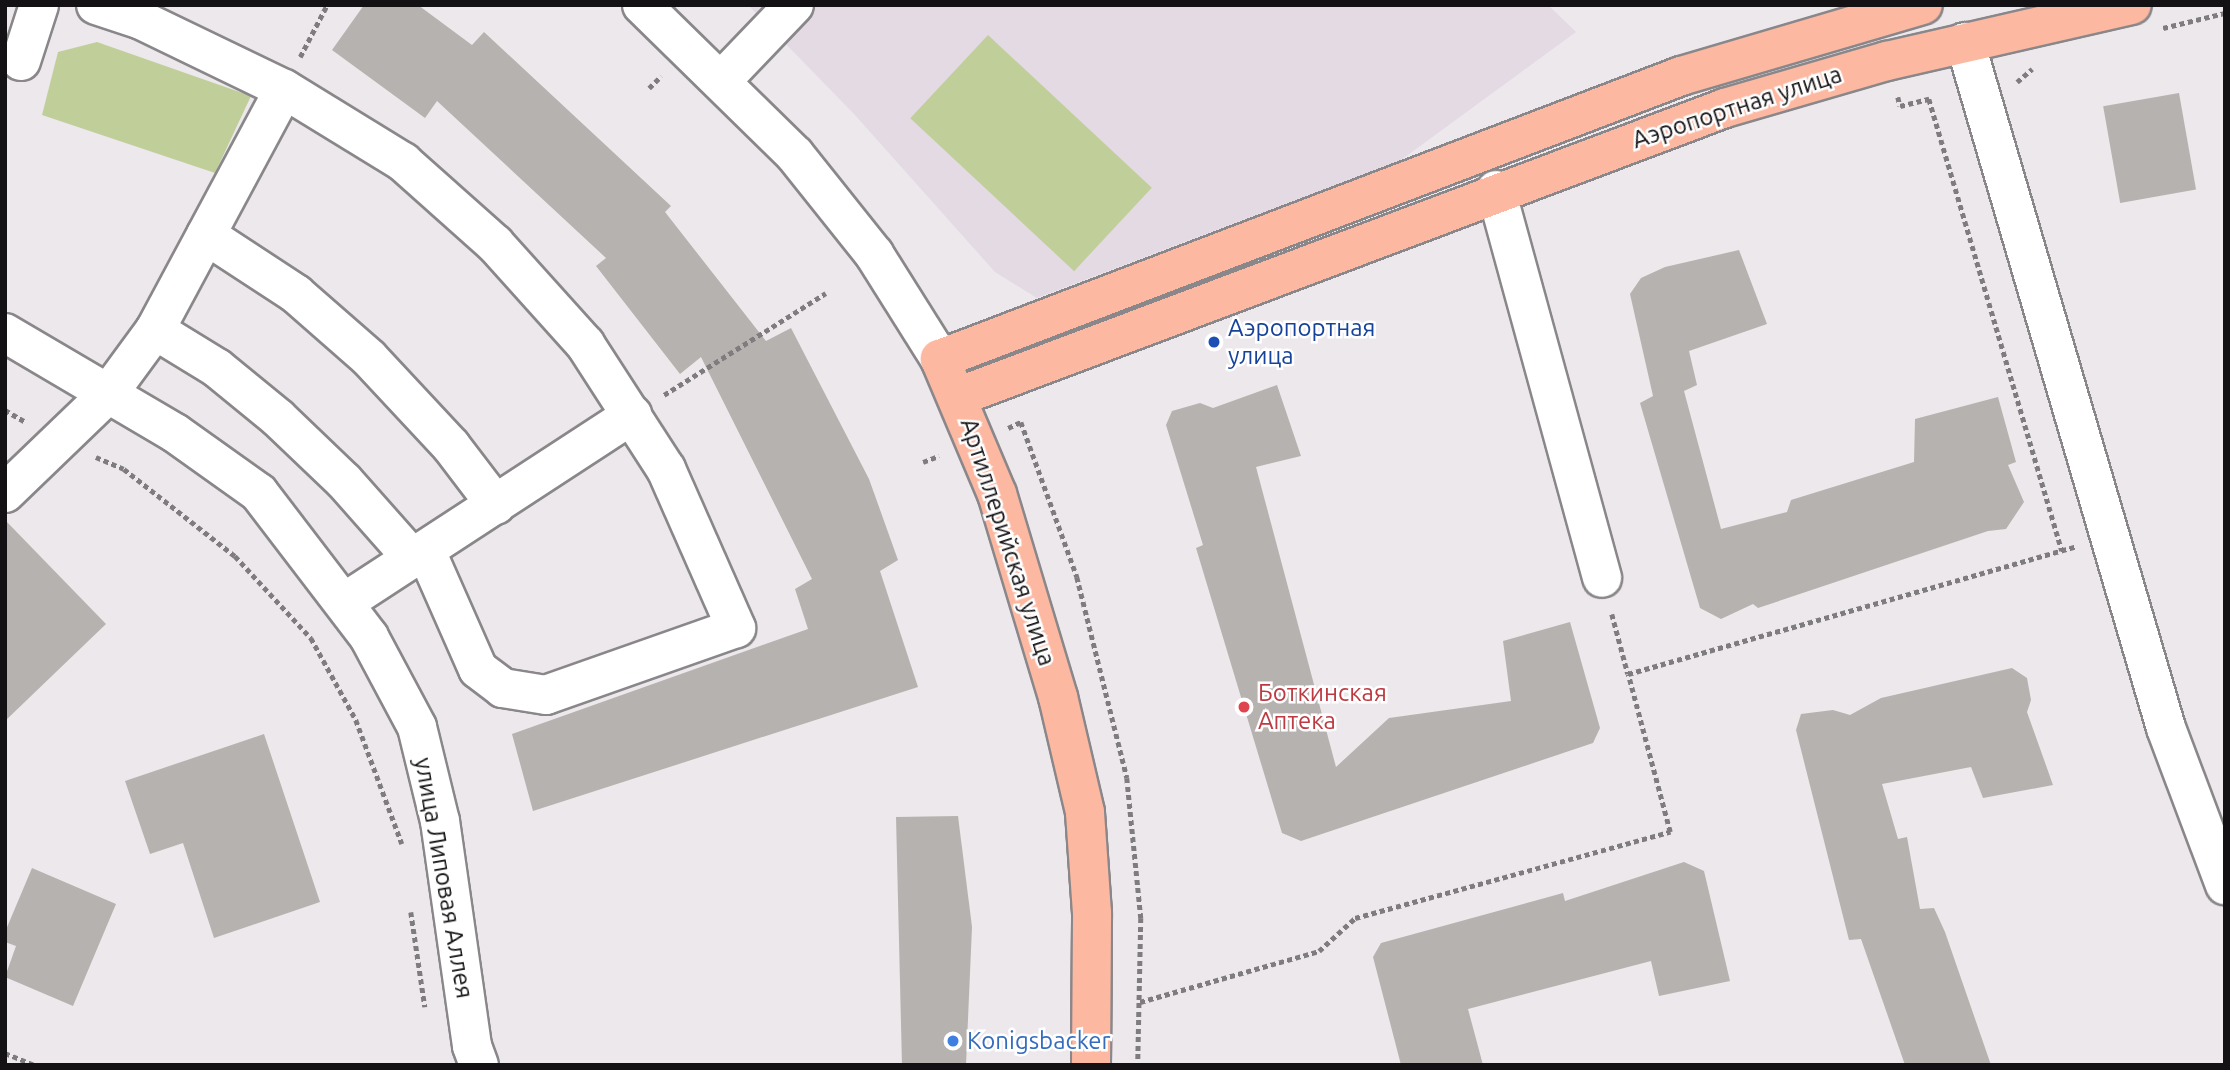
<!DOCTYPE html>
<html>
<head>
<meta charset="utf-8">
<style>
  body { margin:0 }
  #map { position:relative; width:2230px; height:1070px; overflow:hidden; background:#ece8ec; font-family:Ubuntu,sans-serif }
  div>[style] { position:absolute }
  .built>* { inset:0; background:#e3dae4 }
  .green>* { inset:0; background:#c0cf9a; transform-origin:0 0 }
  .building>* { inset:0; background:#b6b2af; transform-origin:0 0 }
  .path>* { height:4.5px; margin-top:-2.25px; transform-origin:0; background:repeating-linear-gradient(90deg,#7f7c7f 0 5px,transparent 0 8.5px) }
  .roads { filter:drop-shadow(2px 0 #8a878a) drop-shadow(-2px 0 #8a878a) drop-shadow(0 2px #8a878a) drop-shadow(0 -2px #8a878a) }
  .minor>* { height:38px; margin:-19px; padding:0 19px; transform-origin:19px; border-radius:19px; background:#fff }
  .major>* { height:38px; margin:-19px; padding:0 19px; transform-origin:19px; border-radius:19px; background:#fcb8a1 }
  .dots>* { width:19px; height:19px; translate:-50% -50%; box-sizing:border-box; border:4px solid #fff; border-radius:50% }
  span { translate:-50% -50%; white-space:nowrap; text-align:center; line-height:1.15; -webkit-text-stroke:5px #fff; paint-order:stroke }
  .street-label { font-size:24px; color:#131113 }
  .transit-label { font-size:24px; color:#164399 }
  .left { translate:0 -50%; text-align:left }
  .health-label { font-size:24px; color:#be3a42 }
  .shop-label { font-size:24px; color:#366cbe }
  .frame { position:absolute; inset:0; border:7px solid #131113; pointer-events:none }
</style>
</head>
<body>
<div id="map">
  <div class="built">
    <i style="clip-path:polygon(748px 5px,1548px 5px,1576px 32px,1401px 160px,1037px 298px,995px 272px,855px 115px)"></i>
  </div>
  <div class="green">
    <i style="left:988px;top:35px;width:224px;height:114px;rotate:43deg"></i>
    <i style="clip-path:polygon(97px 42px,251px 96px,215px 173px,42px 115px,58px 52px)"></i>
  </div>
  <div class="building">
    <i style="clip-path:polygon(364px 5px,418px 5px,472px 45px,484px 32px,671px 206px,665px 212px,766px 341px,791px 328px,869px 479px,898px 560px,880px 571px,918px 687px,533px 811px,512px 734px,808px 629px,795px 589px,812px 579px,701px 357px,680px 374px,596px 266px,606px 258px,437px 101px,425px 118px,332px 50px)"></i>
    <i style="left:2179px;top:93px;width:98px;height:77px;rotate:80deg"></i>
    <i style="clip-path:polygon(1739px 250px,1767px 324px,1689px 351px,1697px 385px,1684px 391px,1721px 529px,1787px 512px,1791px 500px,1914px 462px,1915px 419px,1998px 397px,2016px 462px,2008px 465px,2024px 502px,2006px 529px,1988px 531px,1758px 608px,1753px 604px,1721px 619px,1700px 608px,1640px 403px,1653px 396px,1630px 294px,1641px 278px,1665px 267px)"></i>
    <i style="clip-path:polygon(1277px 385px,1301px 456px,1256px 467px,1336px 767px,1389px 718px,1511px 701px,1503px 641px,1570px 622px,1600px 728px,1593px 743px,1301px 841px,1282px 833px,1196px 548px,1203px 545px,1166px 425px,1172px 411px,1200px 403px,1213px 408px)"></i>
    <i style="clip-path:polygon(5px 520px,106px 624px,5px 721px)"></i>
    <i style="clip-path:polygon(2012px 668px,2027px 678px,2031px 700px,2027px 712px,2053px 785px,1983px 798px,1971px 767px,1882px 784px,1898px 839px,1907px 837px,1920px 909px,1934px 908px,1945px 932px,1991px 1065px,1905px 1065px,1861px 939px,1849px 940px,1796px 730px,1801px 714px,1833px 710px,1850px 715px,1881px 698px)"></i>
    <i style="clip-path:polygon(264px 734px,320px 902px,214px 938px,183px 843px,150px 854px,125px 781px)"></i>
    <i style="clip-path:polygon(958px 816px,972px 927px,966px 1065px,902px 1065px,896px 817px)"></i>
    <i style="clip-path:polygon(1684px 862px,1704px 871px,1730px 981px,1659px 996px,1651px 961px,1468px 1009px,1483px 1065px,1401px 1065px,1373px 957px,1381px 943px,1563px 893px,1565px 901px)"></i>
    <i style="clip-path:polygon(32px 868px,116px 904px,73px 1006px,5px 977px,16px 946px,5px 942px,5px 932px)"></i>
  </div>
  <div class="path">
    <i style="left:2163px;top:28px;width:64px;rotate:-13.6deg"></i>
    <i style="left:300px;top:57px;width:59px;rotate:-62.6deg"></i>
    <i style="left:2017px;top:82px;width:20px;rotate:-41deg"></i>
    <i style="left:649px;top:88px;width:17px;rotate:-45deg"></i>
    <i style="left:1898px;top:97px;width:9px;rotate:77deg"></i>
    <i style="left:1900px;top:106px;width:30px;rotate:-14deg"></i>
    <i style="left:1929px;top:99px;width:471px;rotate:73.6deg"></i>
    <i style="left:664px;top:395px;width:191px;rotate:-32.2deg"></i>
    <i style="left:5px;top:410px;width:24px;rotate:30deg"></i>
    <i style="left:1008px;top:428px;width:14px;rotate:-25deg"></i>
    <i style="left:1021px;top:422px;width:165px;rotate:70.1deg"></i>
    <i style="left:1077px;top:577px;width:207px;rotate:76deg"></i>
    <i style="left:1127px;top:778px;width:141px;rotate:84.3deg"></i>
    <i style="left:1141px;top:918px;width:147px;rotate:91.2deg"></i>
    <i style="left:96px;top:457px;width:30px;rotate:23deg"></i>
    <i style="left:124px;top:469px;width:141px;rotate:38.1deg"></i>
    <i style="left:235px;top:556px;width:112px;rotate:47.2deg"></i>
    <i style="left:311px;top:638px;width:94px;rotate:61.2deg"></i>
    <i style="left:356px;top:720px;width:132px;rotate:69.6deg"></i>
    <i style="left:923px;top:462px;width:17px;rotate:-21deg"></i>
    <i style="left:1612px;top:614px;width:62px;rotate:75.1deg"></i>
    <i style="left:411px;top:912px;width:96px;rotate:81.6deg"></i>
    <i style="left:1140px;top:1002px;width:186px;rotate:-15.9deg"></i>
    <i style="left:1319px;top:951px;width:49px;rotate:-42.5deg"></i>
    <i style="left:1355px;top:918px;width:327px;rotate:-15.3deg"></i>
    <i style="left:1670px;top:832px;width:163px;rotate:-104.9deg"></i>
    <i style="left:1628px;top:674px;width:465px;rotate:-15.9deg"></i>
    <i style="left:5px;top:1053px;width:32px;rotate:22deg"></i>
  </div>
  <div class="roads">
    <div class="minor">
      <i style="left:96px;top:5px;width:47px;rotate:18.4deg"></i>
      <i style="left:141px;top:20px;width:159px;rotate:25.8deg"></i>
      <i style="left:642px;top:5px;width:214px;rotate:44.4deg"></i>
      <i style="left:795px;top:155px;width:127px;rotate:51.4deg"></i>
      <i style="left:874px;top:254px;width:124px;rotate:57.8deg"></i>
      <i style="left:1965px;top:42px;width:715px;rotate:73.67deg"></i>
      <i style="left:2166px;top:728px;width:168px;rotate:69.4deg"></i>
      <i style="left:21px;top:61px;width:59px;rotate:-72.2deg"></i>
      <i style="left:722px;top:80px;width:104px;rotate:-46.2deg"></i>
      <i style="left:1496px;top:190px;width:402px;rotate:74.7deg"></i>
      <i style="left:206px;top:235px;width:108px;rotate:33.2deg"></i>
      <i style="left:296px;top:294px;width:97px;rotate:41.2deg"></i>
      <i style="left:369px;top:358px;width:120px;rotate:47deg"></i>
      <i style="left:451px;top:446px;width:74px;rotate:52.7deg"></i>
      <i style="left:155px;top:330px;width:73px;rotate:31.5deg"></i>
      <i style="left:217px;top:368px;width:79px;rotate:39.3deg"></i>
      <i style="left:278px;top:418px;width:91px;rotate:43.7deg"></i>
      <i style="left:344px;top:481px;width:104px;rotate:48.5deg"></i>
      <i style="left:5px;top:333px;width:197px;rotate:30.5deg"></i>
      <i style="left:175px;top:433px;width:103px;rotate:35.5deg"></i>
      <i style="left:259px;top:493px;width:181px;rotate:52.6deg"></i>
      <i style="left:369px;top:637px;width:102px;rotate:61.9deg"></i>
      <i style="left:417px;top:727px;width:97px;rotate:76.3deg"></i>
      <i style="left:440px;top:821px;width:227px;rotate:81.9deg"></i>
      <i style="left:472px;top:1046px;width:20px;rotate:70deg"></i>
      <i style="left:5px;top:493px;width:143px;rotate:-43.9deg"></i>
      <i style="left:108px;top:394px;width:79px;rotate:-53.7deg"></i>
      <i style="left:155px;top:330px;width:273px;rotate:-61.8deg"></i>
      <i style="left:284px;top:89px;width:140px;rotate:31.5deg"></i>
      <i style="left:403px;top:162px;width:123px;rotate:41.7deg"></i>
      <i style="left:495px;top:244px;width:135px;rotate:48deg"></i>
      <i style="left:585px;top:344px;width:149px;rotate:57.1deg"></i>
      <i style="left:666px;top:469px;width:174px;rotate:66.2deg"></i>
      <i style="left:736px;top:628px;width:201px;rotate:160.6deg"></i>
      <i style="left:546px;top:695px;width:44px;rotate:-170.8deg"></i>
      <i style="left:503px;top:688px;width:31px;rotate:-143deg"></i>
      <i style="left:478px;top:669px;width:129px;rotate:-113.8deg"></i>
      <i style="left:345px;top:602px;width:343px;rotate:-33.1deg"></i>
    </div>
    <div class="major">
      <i style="left:960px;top:396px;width:817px;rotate:-20.63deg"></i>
      <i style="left:1725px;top:108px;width:169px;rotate:-16.2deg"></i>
      <i style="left:1887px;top:61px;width:251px;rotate:-12.9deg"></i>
      <i style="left:1091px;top:1065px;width:152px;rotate:-89.6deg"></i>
      <i style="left:1092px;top:913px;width:101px;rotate:-94deg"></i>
      <i style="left:1085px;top:812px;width:118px;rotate:-103.2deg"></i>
      <i style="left:1058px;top:697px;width:212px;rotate:-106.7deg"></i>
      <i style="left:997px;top:494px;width:147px;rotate:-112.9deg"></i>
      <i style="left:940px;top:359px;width:793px;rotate:-20.9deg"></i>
      <i style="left:1681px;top:76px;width:252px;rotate:-16.4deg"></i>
    </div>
  </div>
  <div class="dots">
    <i style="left:1214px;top:342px;background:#1a4fb4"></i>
    <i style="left:1244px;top:707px;background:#e0444e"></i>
    <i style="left:953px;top:1041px;background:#3f7fe0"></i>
  </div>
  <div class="street-label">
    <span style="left:1737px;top:107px;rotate:-18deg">Аэропортная улица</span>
    <span style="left:1008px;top:542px;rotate:72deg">Артиллерийская улица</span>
    <span style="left:444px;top:878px;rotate:80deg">улица Липовая Аллея</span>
  </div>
  <div class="transit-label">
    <span class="left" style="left:1228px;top:342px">Аэропортная<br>улица</span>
  </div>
  <div class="health-label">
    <span class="left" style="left:1258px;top:707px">Боткинская<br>Аптека</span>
  </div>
  <div class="shop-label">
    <span class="left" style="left:967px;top:1041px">Konigsbacker</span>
  </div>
  <div class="frame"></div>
</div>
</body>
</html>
